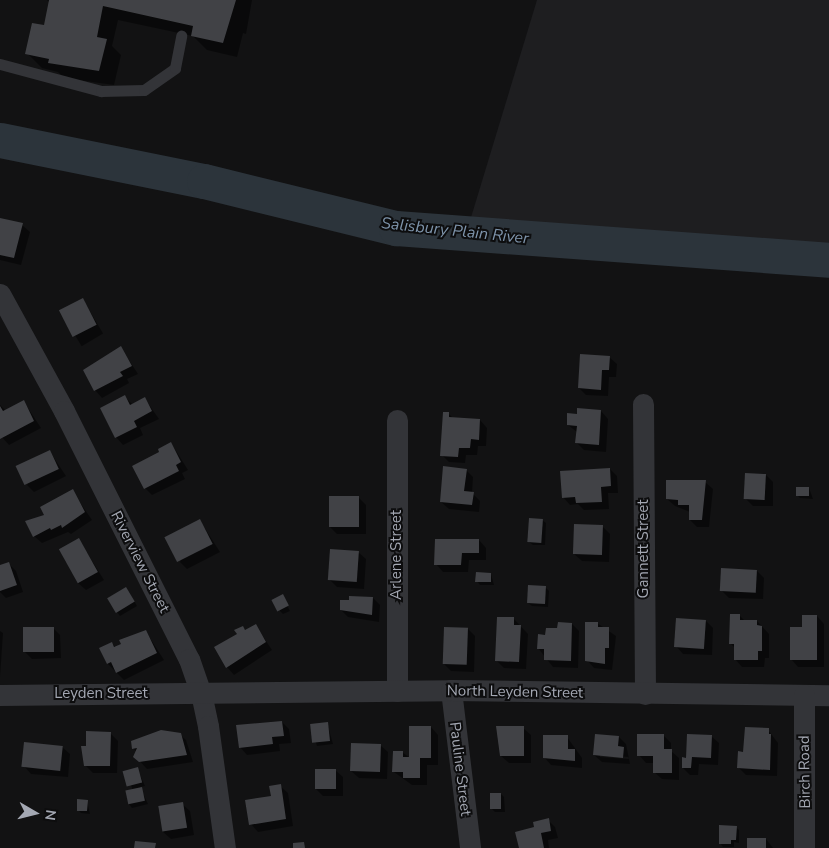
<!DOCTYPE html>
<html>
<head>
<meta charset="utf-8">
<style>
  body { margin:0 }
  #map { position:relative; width:829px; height:848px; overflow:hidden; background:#121213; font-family:"Nunito Sans",sans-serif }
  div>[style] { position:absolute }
  .built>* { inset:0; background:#1e1e20 }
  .shadow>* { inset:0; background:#0007; transform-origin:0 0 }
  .river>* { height:35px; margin:-17.5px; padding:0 17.5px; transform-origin:17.5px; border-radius:17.5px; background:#2c343b }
  .building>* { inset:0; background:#414246; transform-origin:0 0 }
  .lane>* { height:11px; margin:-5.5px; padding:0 5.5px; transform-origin:5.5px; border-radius:5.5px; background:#333438 }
  .street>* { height:21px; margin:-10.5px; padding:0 10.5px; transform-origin:10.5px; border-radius:10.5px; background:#333438 }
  span { translate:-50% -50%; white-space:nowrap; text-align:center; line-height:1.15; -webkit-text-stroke:4px #0d0d0e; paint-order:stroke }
  .street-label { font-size:15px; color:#a4a8b3 }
  .water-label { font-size:16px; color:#7e94ab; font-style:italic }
  .north { position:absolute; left:10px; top:788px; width:50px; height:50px; -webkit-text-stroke:4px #0d0d0e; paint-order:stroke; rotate:98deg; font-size:14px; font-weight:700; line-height:20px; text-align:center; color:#a4a8b3 }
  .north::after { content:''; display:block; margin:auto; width:18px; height:22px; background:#a4a8b3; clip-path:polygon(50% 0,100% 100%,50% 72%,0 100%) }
</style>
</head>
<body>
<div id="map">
  <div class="built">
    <i style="clip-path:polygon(537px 0,829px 0,829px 251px,469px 224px)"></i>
  </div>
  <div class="shadow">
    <i style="clip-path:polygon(47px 0,252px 0,246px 34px,243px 33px,237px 57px,207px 50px,193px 36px,118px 20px,112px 46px,121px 55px,114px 85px,64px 78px,58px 72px,42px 68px,27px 53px,44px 27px,50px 3px)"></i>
    <i style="clip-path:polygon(0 219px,22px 225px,30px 232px,21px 265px,0 260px)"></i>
    <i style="left:83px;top:300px;width:39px;height:25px;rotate:59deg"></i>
    <i style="clip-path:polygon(121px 348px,138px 374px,127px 379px,129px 383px,102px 398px,95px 390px)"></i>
    <i style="clip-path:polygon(609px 357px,617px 364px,616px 377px,609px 377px,608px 396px,586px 395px,579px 388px)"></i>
    <i style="clip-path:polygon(125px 397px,132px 404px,145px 399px,159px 419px,140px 428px,143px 435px,123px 445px,116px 437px)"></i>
    <i style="clip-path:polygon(24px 402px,41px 428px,9px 445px,0 435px,0 405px,6px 411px)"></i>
    <i style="clip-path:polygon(601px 411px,608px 419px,606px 452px,584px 450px,577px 443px,577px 432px,568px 425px,578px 416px)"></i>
    <i style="clip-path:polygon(448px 413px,454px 419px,480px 420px,487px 428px,486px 446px,478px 446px,477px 455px,466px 455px,465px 463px,449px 462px,442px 455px)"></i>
    <i style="clip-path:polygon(171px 443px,188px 470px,182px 473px,185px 479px,152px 495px,145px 488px,161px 452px)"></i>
    <i style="clip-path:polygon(50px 452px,66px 476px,34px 492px,27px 485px)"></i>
    <i style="clip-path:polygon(610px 469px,617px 476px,618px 493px,608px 493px,609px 509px,584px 510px,578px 504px,570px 505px,563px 497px)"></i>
    <i style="clip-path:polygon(466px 470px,473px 477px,472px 493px,480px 501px,479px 512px,449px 509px,441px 502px)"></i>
    <i style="clip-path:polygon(766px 475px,773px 482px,773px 506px,753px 506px,746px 499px)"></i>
    <i style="clip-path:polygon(705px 482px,713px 489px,709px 527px,697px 527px,690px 520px,690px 512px,675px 506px,667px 499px)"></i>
    <i style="clip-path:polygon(809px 488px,813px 499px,800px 498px,797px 495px)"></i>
    <i style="clip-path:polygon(72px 491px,92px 520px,71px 534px,68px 532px,42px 543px,34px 536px,46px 516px)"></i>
    <i style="clip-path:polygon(359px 498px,366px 505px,366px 534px,337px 534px,330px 527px)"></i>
    <i style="clip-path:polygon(542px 520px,546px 523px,545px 545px,533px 545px,529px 542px)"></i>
    <i style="clip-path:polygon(200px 521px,220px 552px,187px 569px,180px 562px)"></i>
    <i style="clip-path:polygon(602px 526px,610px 534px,609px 562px,582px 561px,574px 554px)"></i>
    <i style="clip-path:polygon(79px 540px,104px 580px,86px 590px,78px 583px)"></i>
    <i style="clip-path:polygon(479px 540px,486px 548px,486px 560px,469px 560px,468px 572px,443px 572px,436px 564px)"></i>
    <i style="clip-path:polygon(358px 552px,366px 559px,364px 589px,337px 587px,330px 580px)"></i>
    <i style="clip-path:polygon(8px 563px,16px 571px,23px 592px,6px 598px,0 592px,0 566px)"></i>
    <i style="clip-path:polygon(757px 571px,764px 578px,763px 599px,729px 598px,722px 591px)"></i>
    <i style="clip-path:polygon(491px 574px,494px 585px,480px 585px,477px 581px)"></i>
    <i style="clip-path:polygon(546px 588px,549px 591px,548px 607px,532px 606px,528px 603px)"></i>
    <i style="clip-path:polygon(129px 592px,137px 606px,120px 616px,117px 612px)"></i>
    <i style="clip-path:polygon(283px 598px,290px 611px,283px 614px,280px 611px)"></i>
    <i style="clip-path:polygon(373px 598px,380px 605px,379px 622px,348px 617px,341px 610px)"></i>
    <i style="clip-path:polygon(740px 616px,745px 621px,757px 621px,769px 634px,769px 658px,765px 658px,764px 667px,742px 667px,735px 659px,735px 648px,730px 643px)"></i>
    <i style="clip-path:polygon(817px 616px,824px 624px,824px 667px,798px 667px,791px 659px,803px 628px)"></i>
    <i style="clip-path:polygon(514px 619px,528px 634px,526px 669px,504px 668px,497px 661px)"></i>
    <i style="clip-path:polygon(706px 621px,713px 628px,712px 655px,683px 654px,676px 646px)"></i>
    <i style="clip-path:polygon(597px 623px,616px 636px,612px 670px,594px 668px,587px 660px)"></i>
    <i style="clip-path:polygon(572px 624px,579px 631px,578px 668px,553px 667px,538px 648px,546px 636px)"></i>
    <i style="clip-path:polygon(256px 626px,272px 650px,234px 675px,227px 667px,238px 635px,242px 627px,246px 631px)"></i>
    <i style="clip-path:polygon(53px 628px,60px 635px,61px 658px,32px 659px,24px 651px)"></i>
    <i style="clip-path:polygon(468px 629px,475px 636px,474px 672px,451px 671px,444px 664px)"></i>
    <i style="clip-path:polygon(0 631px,3px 633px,0 677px)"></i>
    <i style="clip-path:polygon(146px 632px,164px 660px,124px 680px,108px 664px,100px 649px,112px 643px,116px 648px)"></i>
    <i style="clip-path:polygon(282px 722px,289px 729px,291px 743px,279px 744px,280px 751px,247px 755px,240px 747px)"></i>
    <i style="clip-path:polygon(327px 723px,333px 744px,317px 746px,311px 726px)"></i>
    <i style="clip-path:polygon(431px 727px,438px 735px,438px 765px,427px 765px,427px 785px,412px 785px,394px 772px,402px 752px,410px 758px)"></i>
    <i style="clip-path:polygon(523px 728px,531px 735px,531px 763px,509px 763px,501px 756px)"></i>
    <i style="clip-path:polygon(768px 730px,778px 743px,777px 776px,746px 775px,738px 767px,744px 753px)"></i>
    <i style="clip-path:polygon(110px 733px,118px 741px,117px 773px,93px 773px,85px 765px,87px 747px)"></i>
    <i style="clip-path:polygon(178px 733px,186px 740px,193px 762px,147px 769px,135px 756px,137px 752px,133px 748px)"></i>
    <i style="clip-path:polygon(663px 735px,671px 743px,671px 751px,679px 758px,679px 780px,662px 779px,654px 772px,655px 763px,646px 763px,639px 755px)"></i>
    <i style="clip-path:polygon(711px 736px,719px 743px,718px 765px,699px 764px,698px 775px,690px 775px,683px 768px,688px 759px)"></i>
    <i style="clip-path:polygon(567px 737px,582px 758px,582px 768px,551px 765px,544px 757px)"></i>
    <i style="clip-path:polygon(evenodd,619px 737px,626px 744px,630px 764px,602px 762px,594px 755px,619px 737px,600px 755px,629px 757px,629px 759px,600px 757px,600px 755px)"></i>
    <i style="clip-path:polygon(380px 745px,388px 752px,387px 779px,359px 778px,351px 771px)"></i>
    <i style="clip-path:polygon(62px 747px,70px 754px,68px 777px,31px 774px,24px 766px)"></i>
    <i style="clip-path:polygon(137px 768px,145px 786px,140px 787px,148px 804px,132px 808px,129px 804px,133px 790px,125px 772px)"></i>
    <i style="clip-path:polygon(335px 770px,343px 777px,343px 796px,323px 796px,316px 789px)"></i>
    <i style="clip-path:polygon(280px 786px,288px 793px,293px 826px,258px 832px,251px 824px)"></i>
    <i style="clip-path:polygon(501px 794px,504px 797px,505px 812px,495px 812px,492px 809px)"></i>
    <i style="clip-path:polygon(87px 801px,90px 814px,81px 813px,78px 810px)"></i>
    <i style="clip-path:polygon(182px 804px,190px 811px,194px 835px,171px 839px,163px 832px)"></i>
    <i style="clip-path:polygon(548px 820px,555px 827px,558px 838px,548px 840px,549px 848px,520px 848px,536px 828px)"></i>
    <i style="clip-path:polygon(736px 827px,739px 830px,739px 843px,734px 842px,734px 847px,723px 847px,720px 843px)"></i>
    <i style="clip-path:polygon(766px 839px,773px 848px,749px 848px)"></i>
  </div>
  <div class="river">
    <i style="left:0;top:140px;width:208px;rotate:11.4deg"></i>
    <i style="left:204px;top:181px;width:198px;rotate:13.8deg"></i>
    <i style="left:396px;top:228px;width:434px;rotate:4.2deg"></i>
  </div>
  <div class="building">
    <i style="clip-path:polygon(49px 0,236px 0,223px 43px,191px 36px,193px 26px,103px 6px,97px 37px,107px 39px,99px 71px,48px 63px,49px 59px,25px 54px,32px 23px,44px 25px)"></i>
    <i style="clip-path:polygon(0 218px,23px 223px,14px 258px,0 255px)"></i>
    <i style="left:83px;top:298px;width:30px;height:27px;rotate:63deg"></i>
    <i style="clip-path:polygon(121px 346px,132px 366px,120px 372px,123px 376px,94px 391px,83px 370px)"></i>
    <i style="clip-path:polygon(580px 354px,610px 356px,609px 370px,602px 370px,601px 390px,578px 388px)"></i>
    <i style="clip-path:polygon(125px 395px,130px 405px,145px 397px,152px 411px,134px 421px,137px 427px,115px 438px,100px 408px)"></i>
    <i style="clip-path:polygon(24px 400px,34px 421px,0 439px,0 406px,3px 411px)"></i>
    <i style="clip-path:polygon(577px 408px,601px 410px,599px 445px,575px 443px,577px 426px,567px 425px,567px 413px,577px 414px)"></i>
    <i style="clip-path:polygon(443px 412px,449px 412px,449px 417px,480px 419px,479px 440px,471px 439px,470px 448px,459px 448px,458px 457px,440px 456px)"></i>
    <i style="clip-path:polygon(171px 442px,181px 462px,176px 465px,179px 471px,144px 489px,132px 466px,159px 452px,158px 449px)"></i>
    <i style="left:50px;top:450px;width:21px;height:38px;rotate:65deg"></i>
    <i style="clip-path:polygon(443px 466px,467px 469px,464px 491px,474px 492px,472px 505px,440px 502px)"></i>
    <i style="clip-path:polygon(610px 468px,611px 486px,601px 487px,602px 502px,576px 503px,575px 497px,562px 498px,560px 471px)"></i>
    <i style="left:745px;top:473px;width:21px;height:26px;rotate:3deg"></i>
    <i style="clip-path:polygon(666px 480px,706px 480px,702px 520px,689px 520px,689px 505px,678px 505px,678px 500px,666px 499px)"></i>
    <i style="left:796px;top:487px;width:13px;height:9px"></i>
    <i style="clip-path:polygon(73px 489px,85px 512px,62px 528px,61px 525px,51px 530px,50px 528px,33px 537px,25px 521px,44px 515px,40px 507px)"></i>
    <i style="left:329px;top:496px;width:30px;height:31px"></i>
    <i style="left:529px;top:518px;width:14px;height:24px;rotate:4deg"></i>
    <i style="left:200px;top:519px;width:28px;height:40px;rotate:63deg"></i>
    <i style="left:574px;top:524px;width:29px;height:30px;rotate:2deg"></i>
    <i style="left:79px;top:538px;width:39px;height:23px;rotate:61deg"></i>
    <i style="clip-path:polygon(435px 539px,479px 539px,479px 553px,462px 553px,461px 565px,434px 565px)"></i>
    <i style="left:330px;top:549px;width:29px;height:31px;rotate:4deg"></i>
    <i style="clip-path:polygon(9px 562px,17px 585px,0 591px,0 565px)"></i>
    <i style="left:721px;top:568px;width:36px;height:23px;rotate:3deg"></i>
    <i style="clip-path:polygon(476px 572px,491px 573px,491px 582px,475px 582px)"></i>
    <i style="left:528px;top:585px;width:18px;height:18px;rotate:3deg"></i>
    <i style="left:126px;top:587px;width:17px;height:22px;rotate:59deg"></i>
    <i style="left:283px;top:594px;width:13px;height:13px;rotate:63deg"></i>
    <i style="clip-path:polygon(349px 596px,373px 597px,372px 615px,340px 610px,340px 600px,349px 600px)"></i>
    <i style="clip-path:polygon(730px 614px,740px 614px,740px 620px,757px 620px,757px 625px,762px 626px,762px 651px,758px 651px,758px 660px,734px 660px,734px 644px,729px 644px)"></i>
    <i style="clip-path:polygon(802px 615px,817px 615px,817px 660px,790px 660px,790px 627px,802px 627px)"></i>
    <i style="clip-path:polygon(497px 617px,514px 617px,514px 625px,521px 625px,519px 662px,495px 661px)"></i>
    <i style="left:676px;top:618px;width:30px;height:29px;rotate:4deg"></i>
    <i style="clip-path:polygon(558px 622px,572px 623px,571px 661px,544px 660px,544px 649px,537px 649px,538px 634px,545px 635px,546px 628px,557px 628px)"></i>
    <i style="clip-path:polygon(585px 622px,598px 622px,598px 627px,609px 627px,609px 648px,605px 648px,605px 664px,585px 661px)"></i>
    <i style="clip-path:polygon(256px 624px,266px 642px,226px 668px,214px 647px,237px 634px,234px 630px,243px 626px,245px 630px)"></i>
    <i style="left:23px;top:627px;width:31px;height:25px"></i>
    <i style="left:444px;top:627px;width:24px;height:37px;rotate:2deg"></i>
    <i style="clip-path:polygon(146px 630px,157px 653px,116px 673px,111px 662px,107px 664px,99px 648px,112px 642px,114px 647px,121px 644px,119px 640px)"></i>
    <i style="clip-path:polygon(282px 721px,284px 736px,272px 737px,273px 744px,239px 748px,236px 725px)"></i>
    <i style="left:328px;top:722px;width:19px;height:18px;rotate:84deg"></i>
    <i style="clip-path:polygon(409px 726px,431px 726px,431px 758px,420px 758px,420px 778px,403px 778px,403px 772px,392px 772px,393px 751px,403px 751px,403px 757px,409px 757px)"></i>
    <i style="clip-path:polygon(496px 726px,524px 726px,524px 756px,500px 756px)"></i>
    <i style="clip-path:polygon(745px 727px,769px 728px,769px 734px,771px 734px,770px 770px,737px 768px,738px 751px,743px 752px)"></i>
    <i style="clip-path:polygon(161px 730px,181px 733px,187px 755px,139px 762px,133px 757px,137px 748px,132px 749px,131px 741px)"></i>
    <i style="clip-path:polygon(86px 731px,111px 732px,110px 766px,84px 766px,81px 746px,86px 746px)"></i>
    <i style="clip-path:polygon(595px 734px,619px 736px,618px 746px,624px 747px,623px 758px,593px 755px)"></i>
    <i style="clip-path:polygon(637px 734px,664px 734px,664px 749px,672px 749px,672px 773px,653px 773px,653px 756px,637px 756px)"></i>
    <i style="clip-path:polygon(687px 734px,712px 735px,711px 758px,692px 757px,691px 768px,682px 768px,682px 757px,686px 758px)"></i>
    <i style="clip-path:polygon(543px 735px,568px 735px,568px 749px,575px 749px,575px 761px,543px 758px)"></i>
    <i style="left:24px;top:742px;width:39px;height:25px;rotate:6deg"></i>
    <i style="left:351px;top:743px;width:30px;height:28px;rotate:2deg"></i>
    <i style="left:138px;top:767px;width:16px;height:16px;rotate:75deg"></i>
    <i style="left:315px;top:769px;width:21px;height:20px"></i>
    <i style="clip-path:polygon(281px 784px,286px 819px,249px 825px,245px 800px,271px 796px,269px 786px)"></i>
    <i style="left:142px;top:787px;width:14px;height:17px;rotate:78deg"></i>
    <i style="left:490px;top:793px;width:11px;height:16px"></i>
    <i style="clip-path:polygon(77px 799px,88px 800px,87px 811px,77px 811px)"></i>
    <i style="left:183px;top:802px;width:26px;height:25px;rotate:81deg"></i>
    <i style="clip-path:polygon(549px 818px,551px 831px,541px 833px,544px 848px,519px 848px,515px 832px,534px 827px,533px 822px)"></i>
    <i style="clip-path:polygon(719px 825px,737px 826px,736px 840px,731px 840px,731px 844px,719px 844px)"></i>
    <i style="left:747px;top:838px;width:19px;height:10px"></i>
    <i style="clip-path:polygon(135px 841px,156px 843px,155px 848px,134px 848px)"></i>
    <i style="clip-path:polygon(304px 842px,305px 848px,293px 848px,293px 843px)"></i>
  </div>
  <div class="lane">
    <i style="left:0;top:64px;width:105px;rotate:15deg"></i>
    <i style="left:101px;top:91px;width:43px;rotate:-1.3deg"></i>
    <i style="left:144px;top:90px;width:38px;rotate:-35deg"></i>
    <i style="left:175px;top:68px;width:33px;rotate:-79deg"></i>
  </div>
  <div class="street">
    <i style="left:0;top:294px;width:133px;rotate:61.3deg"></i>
    <i style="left:64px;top:411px;width:278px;rotate:63.3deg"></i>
    <i style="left:189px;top:659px;width:36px;rotate:71deg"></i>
    <i style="left:201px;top:693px;width:34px;rotate:78deg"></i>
    <i style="left:208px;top:726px;width:123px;rotate:82.1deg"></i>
    <i style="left:643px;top:404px;width:290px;rotate:89.6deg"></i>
    <i style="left:397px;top:420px;width:271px;rotate:90deg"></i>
    <i style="left:451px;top:690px;width:159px;rotate:83.1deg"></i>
    <i style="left:0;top:695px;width:451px;rotate:-0.6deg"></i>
    <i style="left:451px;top:690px;width:378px;rotate:0.8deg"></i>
    <i style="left:804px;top:695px;width:153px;rotate:90deg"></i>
  </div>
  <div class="street-label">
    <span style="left:644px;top:549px;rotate:-90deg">Gannett Street</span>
    <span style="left:397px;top:555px;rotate:-90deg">Arlene Street</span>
    <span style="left:140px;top:562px;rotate:63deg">Riverview Street</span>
    <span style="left:515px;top:692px;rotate:1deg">North Leyden Street</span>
    <span style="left:101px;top:694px">Leyden Street</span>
    <span style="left:460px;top:769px;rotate:83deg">Pauline Street</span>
    <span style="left:805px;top:772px;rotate:-91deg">Birch Road</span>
  </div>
  <div class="water-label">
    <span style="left:455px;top:231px;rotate:6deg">Salisbury Plain River</span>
  </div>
  <div class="north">N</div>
</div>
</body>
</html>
